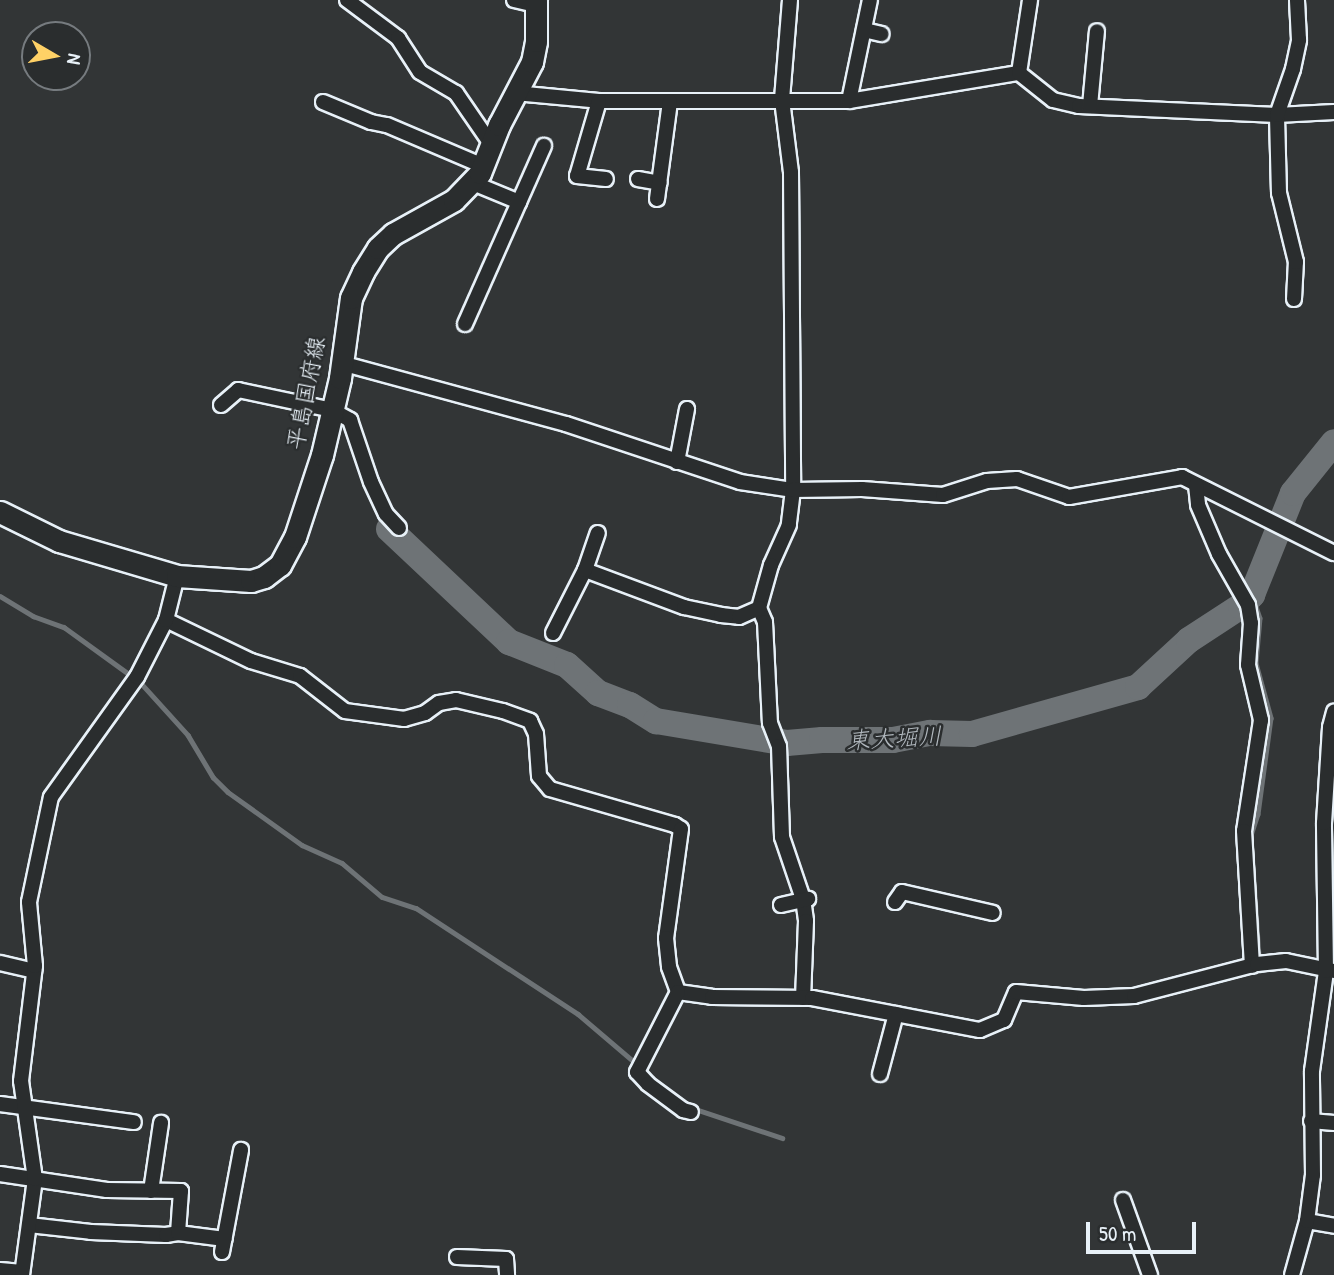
<!DOCTYPE html>
<html>
<head>
<meta charset="utf-8">
<style>
  body { margin:0 }
  #map { position:relative; width:1334px; height:1275px; overflow:hidden; background:#323536; font-family:"Patrick Hand","Klee One",sans-serif }
  div>[style] { position:absolute }
  .stream>* { height:4.5px; margin:-2.25px; padding:0 2.25px; transform-origin:2.25px; border-radius:2.25px; background:#6e7376 }
  .river>* { height:26px; margin:-13px; padding:0 13px; transform-origin:13px; border-radius:13px; background:#6e7376 }
  .roads { filter:drop-shadow(2px 0 #e8f1f8) drop-shadow(-2px 0 #e8f1f8) drop-shadow(0 2px #e8f1f8) drop-shadow(0 -2px #e8f1f8) }
  .minor>* { height:14px; margin:-7px; padding:0 7px; transform-origin:7px; border-radius:7px; background:#2a2d2e }
  .secondary>* { height:21px; margin:-10.5px; padding:0 10.5px; transform-origin:10.5px; border-radius:10.5px; background:#2a2d2e }
  span { translate:-50% -50%; white-space:nowrap; text-align:center; line-height:1.15; -webkit-text-stroke:5px #2a2d2e; paint-order:stroke }
  .street-label { font-size:23px; color:#e8f1f8 }
  .water-label { font-size:24px; color:#b1b8be; font-style:italic }
  .north { position:absolute; left:21px; top:21px; width:70px; height:70px; box-sizing:border-box; background:#2a2d2e; border:2px solid #767b7f; border-radius:50%; rotate:100deg; font-size:19px; font-weight:700; line-height:28px; text-align:center; color:#e8f1f8 }
  .north::after { content:''; display:block; margin:auto; width:24px; height:32px; background:#ffd166; clip-path:polygon(50% 0,100% 100%,50% 72%,0 100%) }
  .scale { position:absolute; left:1086px; top:1222px; width:110px; height:32px; box-sizing:border-box; border:4px solid #e8f1f8; border-top:0; padding-left:9px; font-size:21px; line-height:24px; white-space:nowrap; color:#e8f1f8; -webkit-text-stroke:5px #2a2d2e; paint-order:stroke }
</style>
</head>
<body>
<div id="map">
  <div class="stream">
    <i style="left:1252px;top:595px;width:24px;rotate:71deg"></i>
    <i style="left:1260px;top:618px;width:45px;rotate:95.1deg"></i>
    <i style="left:1256px;top:663px;width:57px;rotate:74.7deg"></i>
    <i style="left:1271px;top:718px;width:97px;rotate:97.7deg"></i>
    <i style="left:1258px;top:814px;width:23px;rotate:108deg"></i>
    <i style="left:1251px;top:836px;width:135px;rotate:86.2deg"></i>
    <i style="left:0;top:596px;width:39px;rotate:31deg"></i>
    <i style="left:33px;top:616px;width:33px;rotate:20deg"></i>
    <i style="left:64px;top:627px;width:94px;rotate:35.9deg"></i>
    <i style="left:140px;top:682px;width:72px;rotate:47.8deg"></i>
    <i style="left:188px;top:735px;width:49px;rotate:59.2deg"></i>
    <i style="left:213px;top:777px;width:21px;rotate:45deg"></i>
    <i style="left:228px;top:792px;width:91px;rotate:35.6deg"></i>
    <i style="left:302px;top:845px;width:44px;rotate:24.2deg"></i>
    <i style="left:342px;top:863px;width:52px;rotate:40.4deg"></i>
    <i style="left:382px;top:897px;width:36px;rotate:18deg"></i>
    <i style="left:416px;top:908px;width:194px;rotate:33.2deg"></i>
    <i style="left:578px;top:1014px;width:80px;rotate:40.4deg"></i>
    <i style="left:695px;top:1109px;width:92px;rotate:18.4deg"></i>
  </div>
  <div class="river">
    <i style="left:389px;top:529px;width:165px;rotate:43.3deg"></i>
    <i style="left:509px;top:642px;width:62px;rotate:21.6deg"></i>
    <i style="left:567px;top:665px;width:42px;rotate:42.1deg"></i>
    <i style="left:598px;top:693px;width:34px;rotate:21deg"></i>
    <i style="left:630px;top:705px;width:31px;rotate:32deg"></i>
    <i style="left:656px;top:721px;width:133px;rotate:9.5deg"></i>
    <i style="left:787px;top:743px;width:35px;rotate:-5deg"></i>
    <i style="left:822px;top:740px;width:71px"></i>
    <i style="left:893px;top:740px;width:38px;rotate:-11deg"></i>
    <i style="left:930px;top:733px;width:42px;rotate:1.4deg"></i>
    <i style="left:972px;top:734px;width:173px;rotate:-15.8deg"></i>
    <i style="left:1138px;top:687px;width:69px;rotate:-42.7deg"></i>
    <i style="left:1189px;top:640px;width:62px;rotate:-33.2deg"></i>
    <i style="left:1241px;top:606px;width:16px;rotate:-45deg"></i>
    <i style="left:1252px;top:595px;width:110px;rotate:-68.1deg"></i>
    <i style="left:1293px;top:493px;width:65px;rotate:-51.2deg"></i>
  </div>
  <div class="roads">
    <div class="minor">
      <i style="left:347px;top:0;width:64px;rotate:36.7deg"></i>
      <i style="left:398px;top:38px;width:40px;rotate:57.1deg"></i>
      <i style="left:420px;top:72px;width:42px;rotate:30.3deg"></i>
      <i style="left:456px;top:93px;width:62px;rotate:55.5deg"></i>
      <i style="left:514px;top:0;width:23px;rotate:13deg"></i>
      <i style="left:790px;top:0;width:100px;rotate:94.6deg"></i>
      <i style="left:782px;top:100px;width:73px;rotate:82.9deg"></i>
      <i style="left:791px;top:172px;width:318px;rotate:89.6deg"></i>
      <i style="left:793px;top:490px;width:35px;rotate:97deg"></i>
      <i style="left:789px;top:525px;width:44px;rotate:114.2deg"></i>
      <i style="left:771px;top:565px;width:45px;rotate:105.6deg"></i>
      <i style="left:759px;top:608px;width:15px;rotate:67deg"></i>
      <i style="left:765px;top:622px;width:101px;rotate:87.2deg"></i>
      <i style="left:770px;top:723px;width:25px;rotate:69deg"></i>
      <i style="left:779px;top:746px;width:91px;rotate:88.1deg"></i>
      <i style="left:782px;top:837px;width:65px;rotate:71.3deg"></i>
      <i style="left:803px;top:899px;width:22px;rotate:82deg"></i>
      <i style="left:806px;top:921px;width:77px;rotate:92.2deg"></i>
      <i style="left:864px;top:30px;width:18px;rotate:13deg"></i>
      <i style="left:1019px;top:73px;width:74px;rotate:-81.4deg"></i>
      <i style="left:515px;top:93px;width:84px;rotate:5.4deg"></i>
      <i style="left:599px;top:101px;width:250px"></i>
      <i style="left:849px;top:101px;width:172px;rotate:-9.4deg"></i>
      <i style="left:1019px;top:73px;width:43px;rotate:38.5deg"></i>
      <i style="left:1053px;top:100px;width:27px;rotate:13deg"></i>
      <i style="left:1079px;top:106px;width:198px;rotate:2.6deg"></i>
      <i style="left:1277px;top:115px;width:57px;rotate:-3deg"></i>
      <i style="left:599px;top:101px;width:78px;rotate:106.3deg"></i>
      <i style="left:577px;top:176px;width:29px;rotate:6deg"></i>
      <i style="left:849px;top:101px;width:103px;rotate:-78.3deg"></i>
      <i style="left:323px;top:102px;width:52px;rotate:22.6deg"></i>
      <i style="left:371px;top:122px;width:16px;rotate:11deg"></i>
      <i style="left:387px;top:125px;width:104px;rotate:23.1deg"></i>
      <i style="left:1090px;top:106px;width:75px;rotate:-84.7deg"></i>
      <i style="left:638px;top:179px;width:22px;rotate:10deg"></i>
      <i style="left:473px;top:183px;width:50px;rotate:22.4deg"></i>
      <i style="left:657px;top:199px;width:98px;rotate:-82.4deg"></i>
      <i style="left:1294px;top:299px;width:37px;rotate:-87deg"></i>
      <i style="left:1296px;top:262px;width:71px;rotate:-103.8deg"></i>
      <i style="left:1279px;top:193px;width:78px;rotate:-91.5deg"></i>
      <i style="left:1277px;top:115px;width:49px;rotate:-70.8deg"></i>
      <i style="left:1293px;top:69px;width:30px;rotate:-78deg"></i>
      <i style="left:1299px;top:40px;width:40px;rotate:-92.9deg"></i>
      <i style="left:465px;top:324px;width:195px;rotate:-66.1deg"></i>
      <i style="left:341px;top:363px;width:233px;rotate:15.2deg"></i>
      <i style="left:566px;top:424px;width:183px;rotate:18.4deg"></i>
      <i style="left:740px;top:482px;width:54px;rotate:8.6deg"></i>
      <i style="left:793px;top:490px;width:69px;rotate:-0.8deg"></i>
      <i style="left:862px;top:489px;width:81px;rotate:4.2deg"></i>
      <i style="left:943px;top:495px;width:46px;rotate:-17.7deg"></i>
      <i style="left:987px;top:481px;width:30px;rotate:-4deg"></i>
      <i style="left:1017px;top:479px;width:55px;rotate:19.1deg"></i>
      <i style="left:1069px;top:497px;width:115px;rotate:-10deg"></i>
      <i style="left:1182px;top:477px;width:170px;rotate:26.6deg"></i>
      <i style="left:221px;top:405px;width:23px;rotate:-41deg"></i>
      <i style="left:238px;top:390px;width:96px;rotate:12deg"></i>
      <i style="left:332px;top:410px;width:21px;rotate:29deg"></i>
      <i style="left:350px;top:420px;width:65px;rotate:71.3deg"></i>
      <i style="left:371px;top:482px;width:35px;rotate:65deg"></i>
      <i style="left:386px;top:514px;width:19px;rotate:47deg"></i>
      <i style="left:677px;top:462px;width:54px;rotate:-79.3deg"></i>
      <i style="left:1196px;top:485px;width:20px;rotate:84deg"></i>
      <i style="left:1198px;top:505px;width:53px;rotate:66.8deg"></i>
      <i style="left:1219px;top:554px;width:59px;rotate:60.4deg"></i>
      <i style="left:1248px;top:605px;width:18px;rotate:81deg"></i>
      <i style="left:1251px;top:623px;width:42px;rotate:94.1deg"></i>
      <i style="left:1248px;top:665px;width:57px;rotate:76.7deg"></i>
      <i style="left:1261px;top:720px;width:112px;rotate:98.7deg"></i>
      <i style="left:1244px;top:831px;width:135px;rotate:86.6deg"></i>
      <i style="left:585px;top:570px;width:106px;rotate:20.5deg"></i>
      <i style="left:684px;top:607px;width:38px;rotate:12deg"></i>
      <i style="left:721px;top:615px;width:18px;rotate:6deg"></i>
      <i style="left:739px;top:617px;width:22px;rotate:-24deg"></i>
      <i style="left:166px;top:620px;width:94px;rotate:25.8deg"></i>
      <i style="left:251px;top:661px;width:51px;rotate:17deg"></i>
      <i style="left:300px;top:676px;width:57px;rotate:37.9deg"></i>
      <i style="left:345px;top:711px;width:60px;rotate:7.7deg"></i>
      <i style="left:404px;top:719px;width:22px;rotate:-16deg"></i>
      <i style="left:425px;top:713px;width:17px;rotate:-36deg"></i>
      <i style="left:439px;top:703px;width:17px;rotate:-10deg"></i>
      <i style="left:456px;top:700px;width:48px;rotate:13.2deg"></i>
      <i style="left:503px;top:711px;width:29px;rotate:20deg"></i>
      <i style="left:530px;top:721px;width:14px;rotate:65deg"></i>
      <i style="left:536px;top:734px;width:42px;rotate:85.9deg"></i>
      <i style="left:539px;top:776px;width:17px;rotate:50deg"></i>
      <i style="left:550px;top:789px;width:130px;rotate:16.1deg"></i>
      <i style="left:675px;top:825px;width:7px;rotate:34deg"></i>
      <i style="left:681px;top:829px;width:110px;rotate:97.8deg"></i>
      <i style="left:666px;top:938px;width:29px;rotate:84deg"></i>
      <i style="left:669px;top:967px;width:27px;rotate:70deg"></i>
      <i style="left:678px;top:992px;width:34px;rotate:8deg"></i>
      <i style="left:712px;top:997px;width:100px;rotate:0.6deg"></i>
      <i style="left:812px;top:998px;width:171px;rotate:10.8deg"></i>
      <i style="left:980px;top:1030px;width:26px;rotate:-23deg"></i>
      <i style="left:1004px;top:1020px;width:30px;rotate:-67deg"></i>
      <i style="left:1016px;top:992px;width:68px;rotate:5deg"></i>
      <i style="left:1084px;top:998px;width:50px;rotate:-2.3deg"></i>
      <i style="left:1134px;top:996px;width:127px;rotate:-14.6deg"></i>
      <i style="left:1257px;top:964px;width:29px;rotate:-6deg"></i>
      <i style="left:1286px;top:961px;width:49px;rotate:11.8deg"></i>
      <i style="left:553px;top:633px;width:71px;rotate:-63.1deg"></i>
      <i style="left:585px;top:570px;width:39px;rotate:-71deg"></i>
      <i style="left:895px;top:902px;width:12px;rotate:-55deg"></i>
      <i style="left:902px;top:892px;width:93px;rotate:13deg"></i>
      <i style="left:781px;top:905px;width:28px;rotate:-13deg"></i>
      <i style="left:0;top:963px;width:35px;rotate:13deg"></i>
      <i style="left:678px;top:992px;width:90px;rotate:117.1deg"></i>
      <i style="left:637px;top:1072px;width:16px;rotate:47deg"></i>
      <i style="left:648px;top:1084px;width:44px;rotate:36.6deg"></i>
      <i style="left:683px;top:1110px;width:8px;rotate:14deg"></i>
      <i style="left:880px;top:1074px;width:62px;rotate:-75.1deg"></i>
      <i style="left:0;top:1104px;width:135px;rotate:7.7deg"></i>
      <i style="left:1311px;top:1121px;width:23px;rotate:5deg"></i>
      <i style="left:0;top:1174px;width:108px;rotate:8.5deg"></i>
      <i style="left:107px;top:1190px;width:74px;rotate:0.8deg"></i>
      <i style="left:181px;top:1191px;width:42px;rotate:94.1deg"></i>
      <i style="left:151px;top:1191px;width:69px;rotate:-81.6deg"></i>
      <i style="left:1123px;top:1200px;width:80px;rotate:70.2deg"></i>
      <i style="left:1307px;top:1221px;width:27px;rotate:10deg"></i>
      <i style="left:29px;top:1225px;width:62px;rotate:6.4deg"></i>
      <i style="left:91px;top:1232px;width:75px;rotate:2.3deg"></i>
      <i style="left:166px;top:1235px;width:12px;rotate:-9deg"></i>
      <i style="left:178px;top:1233px;width:47px;rotate:7.3deg"></i>
      <i style="left:222px;top:1252px;width:104px;rotate:-79.4deg"></i>
      <i style="left:457px;top:1257px;width:49px;rotate:2.3deg"></i>
      <i style="left:506px;top:1259px;width:16px;rotate:86deg"></i>
      <i style="left:0;top:1270px;width:22px;rotate:5deg"></i>
      <i style="left:22px;top:1275px;width:97px;rotate:-82.3deg"></i>
      <i style="left:35px;top:1179px;width:99px;rotate:-98.1deg"></i>
      <i style="left:21px;top:1081px;width:116px;rotate:-83.1deg"></i>
      <i style="left:35px;top:966px;width:64px;rotate:-95.4deg"></i>
      <i style="left:29px;top:902px;width:107px;rotate:-78.2deg"></i>
      <i style="left:51px;top:797px;width:148px;rotate:-54.4deg"></i>
      <i style="left:137px;top:677px;width:64px;rotate:-63deg"></i>
      <i style="left:166px;top:620px;width:45px;rotate:-76deg"></i>
      <i style="left:1292px;top:1275px;width:56px;rotate:-74.5deg"></i>
      <i style="left:1307px;top:1221px;width:46px;rotate:-82.6deg"></i>
      <i style="left:1313px;top:1175px;width:104px;rotate:-90.6deg"></i>
      <i style="left:1312px;top:1071px;width:101px;rotate:-82deg"></i>
      <i style="left:1326px;top:971px;width:148px;rotate:-90.8deg"></i>
      <i style="left:1324px;top:823px;width:96px;rotate:-86.4deg"></i>
      <i style="left:1330px;top:727px;width:16px;rotate:-75deg"></i>
    </div>
    <div class="secondary">
      <i style="left:0;top:512px;width:66px;rotate:26.2deg"></i>
      <i style="left:59px;top:541px;width:123px;rotate:16.5deg"></i>
      <i style="left:177px;top:576px;width:74px;rotate:3.9deg"></i>
      <i style="left:251px;top:581px;width:14px;rotate:-17deg"></i>
      <i style="left:264px;top:577px;width:20px;rotate:-37deg"></i>
      <i style="left:280px;top:565px;width:32px;rotate:-62deg"></i>
      <i style="left:295px;top:537px;width:86px;rotate:-71.8deg"></i>
      <i style="left:322px;top:455px;width:79px;rotate:-76.8deg"></i>
      <i style="left:340px;top:378px;width:81px;rotate:-82.2deg"></i>
      <i style="left:351px;top:298px;width:29px;rotate:-65deg"></i>
      <i style="left:363px;top:272px;width:28px;rotate:-58deg"></i>
      <i style="left:378px;top:248px;width:21px;rotate:-43deg"></i>
      <i style="left:393px;top:234px;width:70px;rotate:-29.1deg"></i>
      <i style="left:454px;top:200px;width:37px;rotate:-46deg"></i>
      <i style="left:480px;top:173px;width:52px;rotate:-68.4deg"></i>
      <i style="left:499px;top:125px;width:71px;rotate:-62.4deg"></i>
      <i style="left:532px;top:62px;width:21px;rotate:-79deg"></i>
      <i style="left:536px;top:41px;width:41px;rotate:-90deg"></i>
    </div>
  </div>
  <div class="street-label">
    <span style="left:306px;top:393px;rotate:-79deg">平島国府線</span>
  </div>
  <div class="water-label">
    <span style="left:894px;top:738px;rotate:-3deg">東大堀川</span>
  </div>
  <div class="north">N</div>
  <div class="scale">50 m</div>
</div>
</body>
</html>
